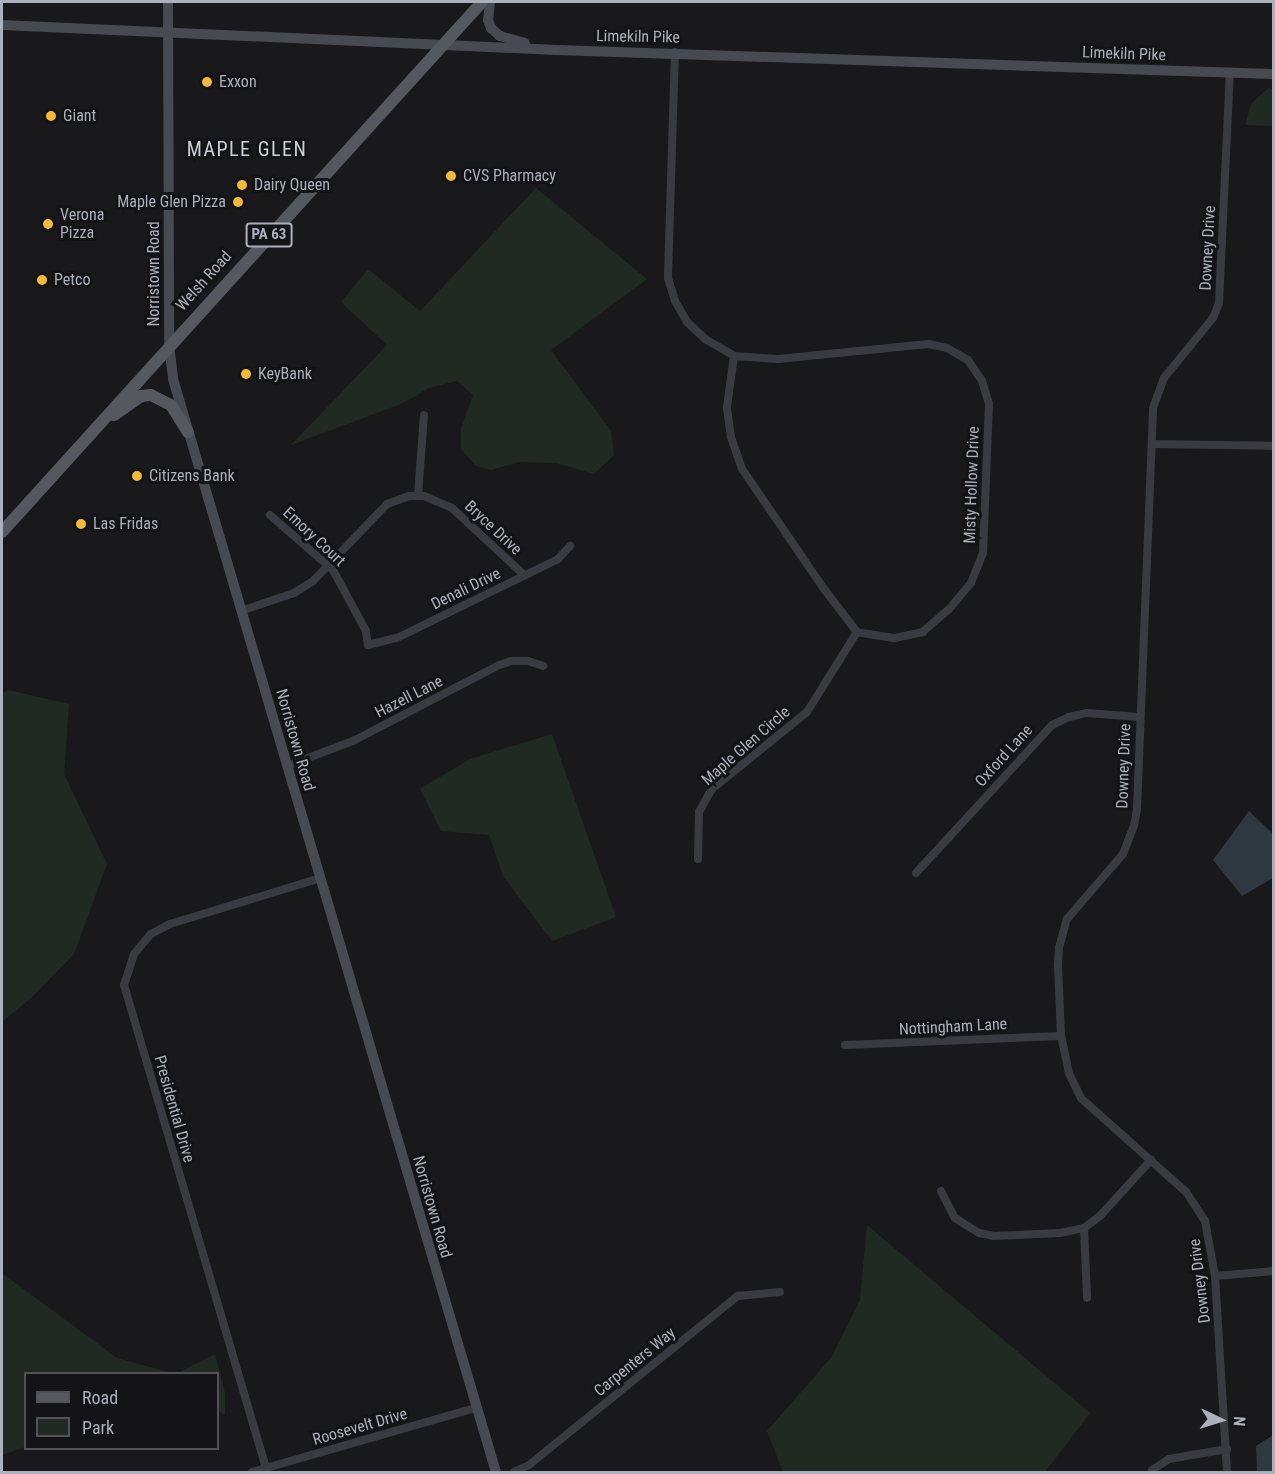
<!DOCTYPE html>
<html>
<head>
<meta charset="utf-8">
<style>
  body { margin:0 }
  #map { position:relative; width:1275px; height:1474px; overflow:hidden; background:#19191b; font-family:"Roboto Condensed",sans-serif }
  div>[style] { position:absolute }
  .green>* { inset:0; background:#212a22 }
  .water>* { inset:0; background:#2f3840 }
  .minor>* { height:8px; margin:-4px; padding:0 4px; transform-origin:4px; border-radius:4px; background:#3a3b40 }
  .secondary>* { height:10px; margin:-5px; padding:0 5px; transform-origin:5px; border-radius:5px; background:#484a51 }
  .primary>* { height:12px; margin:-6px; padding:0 6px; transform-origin:6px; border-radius:6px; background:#565860 }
  .dots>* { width:16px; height:16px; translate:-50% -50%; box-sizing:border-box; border:3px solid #141416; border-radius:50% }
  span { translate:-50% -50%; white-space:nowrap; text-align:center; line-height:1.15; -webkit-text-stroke:6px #141416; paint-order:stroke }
  .shield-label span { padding:2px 4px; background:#141416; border:2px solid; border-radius:4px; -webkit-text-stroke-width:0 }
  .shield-label { font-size:15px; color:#abb0bb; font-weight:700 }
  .street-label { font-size:16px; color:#abb0bb }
  .poi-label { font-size:16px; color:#abb0bb }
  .left { translate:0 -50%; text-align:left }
  .right { translate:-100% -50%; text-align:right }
  .quarter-label { font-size:20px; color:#cccfd7; letter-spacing:1.5px }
  .frame { position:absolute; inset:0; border:3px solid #abb0bb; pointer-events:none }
  .legend { position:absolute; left:24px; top:1372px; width:195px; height:78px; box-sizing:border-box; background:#141416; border:2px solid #505258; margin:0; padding:8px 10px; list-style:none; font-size:18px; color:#abb0bb }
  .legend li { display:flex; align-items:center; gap:12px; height:30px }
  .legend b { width:30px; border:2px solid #505258 }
  .north { position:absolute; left:1191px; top:1390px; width:60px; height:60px; -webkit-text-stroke:4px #141416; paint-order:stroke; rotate:94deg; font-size:16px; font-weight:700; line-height:24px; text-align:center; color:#abb0bb }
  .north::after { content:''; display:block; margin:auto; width:21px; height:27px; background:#abb0bb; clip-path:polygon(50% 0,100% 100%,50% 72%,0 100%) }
</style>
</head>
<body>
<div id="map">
  <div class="green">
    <i style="clip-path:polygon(1268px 88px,1273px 89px,1273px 126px,1245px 125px,1251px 104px)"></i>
    <i style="clip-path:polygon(536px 188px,647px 279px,551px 350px,611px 431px,614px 455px,594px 474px,556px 463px,519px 462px,491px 470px,476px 466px,461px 449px,461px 428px,473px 395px,457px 381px,429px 388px,401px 404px,291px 445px,387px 345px,341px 302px,368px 269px,420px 311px)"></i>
    <i style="clip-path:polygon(8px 690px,69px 704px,64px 774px,107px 864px,74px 954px,32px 997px,2px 1022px,2px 694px)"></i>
    <i style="clip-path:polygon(552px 734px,616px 917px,552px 941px,503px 876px,489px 835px,441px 831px,420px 789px,470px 759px)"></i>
    <i style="clip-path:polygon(867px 1225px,1090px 1413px,1045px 1472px,783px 1472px,767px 1431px,831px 1358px,860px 1300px)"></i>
    <i style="clip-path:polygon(2px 1273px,117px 1358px,172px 1373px,26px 1374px,25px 1447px,2px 1455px)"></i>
    <i style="clip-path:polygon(215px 1354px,225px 1393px,225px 1415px,218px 1411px,218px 1374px,178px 1373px)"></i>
  </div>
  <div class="water">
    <i style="clip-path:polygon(1249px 811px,1273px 834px,1273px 878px,1242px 896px,1213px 860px)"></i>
    <i style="clip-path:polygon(1273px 1435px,1273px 1472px,1257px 1472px,1256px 1446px)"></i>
  </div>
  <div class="minor">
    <i style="left:675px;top:52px;width:226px;rotate:91.8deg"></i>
    <i style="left:668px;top:278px;width:24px;rotate:73deg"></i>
    <i style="left:675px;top:301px;width:24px;rotate:60deg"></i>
    <i style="left:687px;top:322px;width:25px;rotate:43deg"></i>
    <i style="left:705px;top:339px;width:34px;rotate:30deg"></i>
    <i style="left:734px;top:356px;width:44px;rotate:3.9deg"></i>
    <i style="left:778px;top:359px;width:151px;rotate:-5.7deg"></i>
    <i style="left:928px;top:344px;width:19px;rotate:12deg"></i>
    <i style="left:947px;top:348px;width:24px;rotate:30deg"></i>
    <i style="left:968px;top:360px;width:25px;rotate:56deg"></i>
    <i style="left:982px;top:381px;width:24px;rotate:73deg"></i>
    <i style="left:989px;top:404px;width:149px;rotate:92.3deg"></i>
    <i style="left:983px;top:553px;width:32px;rotate:112deg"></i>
    <i style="left:971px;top:583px;width:34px;rotate:130deg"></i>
    <i style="left:949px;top:609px;width:35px;rotate:139deg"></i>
    <i style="left:923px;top:632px;width:30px;rotate:168deg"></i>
    <i style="left:894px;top:638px;width:37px;rotate:-171deg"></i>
    <i style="left:857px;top:632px;width:54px;rotate:-127.5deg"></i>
    <i style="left:824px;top:589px;width:145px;rotate:-124.3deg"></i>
    <i style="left:742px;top:469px;width:34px;rotate:-109deg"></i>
    <i style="left:731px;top:437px;width:30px;rotate:-98deg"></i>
    <i style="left:727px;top:407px;width:51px;rotate:-82.2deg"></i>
    <i style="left:1153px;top:444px;width:121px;rotate:0.9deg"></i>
    <i style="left:418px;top:495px;width:80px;rotate:-85.7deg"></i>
    <i style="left:270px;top:515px;width:84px;rotate:41.1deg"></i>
    <i style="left:333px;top:570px;width:69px;rotate:61.6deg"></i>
    <i style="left:366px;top:631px;width:14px;rotate:82deg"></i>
    <i style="left:368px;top:645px;width:30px;rotate:-14deg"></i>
    <i style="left:397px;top:638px;width:179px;rotate:-26.1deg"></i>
    <i style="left:558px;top:559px;width:18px;rotate:-47deg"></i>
    <i style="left:241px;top:611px;width:56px;rotate:-18.8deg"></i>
    <i style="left:294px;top:593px;width:22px;rotate:-32deg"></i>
    <i style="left:313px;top:581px;width:107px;rotate:-46.1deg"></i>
    <i style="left:387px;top:504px;width:23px;rotate:-20deg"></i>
    <i style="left:409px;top:496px;width:15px"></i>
    <i style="left:424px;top:496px;width:30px;rotate:23deg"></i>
    <i style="left:452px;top:508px;width:98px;rotate:42.9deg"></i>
    <i style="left:287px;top:766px;width:73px;rotate:-20.9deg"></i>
    <i style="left:355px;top:740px;width:162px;rotate:-27.5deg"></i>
    <i style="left:499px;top:665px;width:13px;rotate:-18deg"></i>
    <i style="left:511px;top:661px;width:17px"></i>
    <i style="left:528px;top:661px;width:16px;rotate:18deg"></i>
    <i style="left:698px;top:859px;width:47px;rotate:-88.8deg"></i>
    <i style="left:699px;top:812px;width:26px;rotate:-61deg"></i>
    <i style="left:712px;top:789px;width:122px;rotate:-39deg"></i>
    <i style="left:807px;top:712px;width:94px;rotate:-58deg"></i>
    <i style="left:916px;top:873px;width:201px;rotate:-47.4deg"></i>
    <i style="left:1052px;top:725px;width:19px;rotate:-25deg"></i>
    <i style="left:1069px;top:717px;width:18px;rotate:-13deg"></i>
    <i style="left:1087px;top:713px;width:52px;rotate:4.4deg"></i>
    <i style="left:845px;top:1045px;width:216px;rotate:-2.4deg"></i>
    <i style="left:941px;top:1191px;width:30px;rotate:63deg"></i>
    <i style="left:955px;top:1218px;width:28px;rotate:32deg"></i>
    <i style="left:979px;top:1233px;width:15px;rotate:11deg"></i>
    <i style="left:994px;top:1236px;width:66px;rotate:-2.6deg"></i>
    <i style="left:1060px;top:1233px;width:25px;rotate:-12deg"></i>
    <i style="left:1084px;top:1228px;width:20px;rotate:-37deg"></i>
    <i style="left:1100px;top:1216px;width:76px;rotate:-47.7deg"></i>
    <i style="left:1084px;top:1228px;width:70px;rotate:87.5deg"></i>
    <i style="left:1215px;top:1276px;width:59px;rotate:-4.8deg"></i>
    <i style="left:266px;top:1468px;width:503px;rotate:-106.38deg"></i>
    <i style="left:124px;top:985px;width:33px;rotate:-72deg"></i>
    <i style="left:134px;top:954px;width:26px;rotate:-50deg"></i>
    <i style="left:151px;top:934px;width:21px;rotate:-28deg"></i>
    <i style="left:170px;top:924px;width:157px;rotate:-17deg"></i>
    <i style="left:1152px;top:1470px;width:20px;rotate:-33deg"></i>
    <i style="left:1169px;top:1459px;width:59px;rotate:-9.8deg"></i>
    <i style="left:252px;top:1472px;width:232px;rotate:-16deg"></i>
    <i style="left:514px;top:1472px;width:17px;rotate:-25deg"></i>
    <i style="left:529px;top:1465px;width:269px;rotate:-39deg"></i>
    <i style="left:738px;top:1296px;width:42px;rotate:-5.4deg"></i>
    <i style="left:1227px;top:1472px;width:196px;rotate:-93.5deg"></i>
    <i style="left:1215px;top:1276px;width:56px;rotate:-100.3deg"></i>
    <i style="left:1205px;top:1221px;width:35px;rotate:-123deg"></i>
    <i style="left:1186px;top:1192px;width:141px;rotate:-138.2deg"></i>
    <i style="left:1081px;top:1098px;width:28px;rotate:-116deg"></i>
    <i style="left:1069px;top:1073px;width:38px;rotate:-102deg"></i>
    <i style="left:1061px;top:1036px;width:71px;rotate:-92.4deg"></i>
    <i style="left:1058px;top:965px;width:17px;rotate:-87deg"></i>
    <i style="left:1059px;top:948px;width:30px;rotate:-75deg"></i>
    <i style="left:1067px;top:919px;width:86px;rotate:-49.3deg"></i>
    <i style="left:1123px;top:854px;width:30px;rotate:-69deg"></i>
    <i style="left:1134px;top:826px;width:17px;rotate:-80deg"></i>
    <i style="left:1137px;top:809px;width:401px;rotate:-87.7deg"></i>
    <i style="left:1153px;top:408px;width:32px;rotate:-70deg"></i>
    <i style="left:1164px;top:378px;width:77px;rotate:-50.8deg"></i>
    <i style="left:1213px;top:318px;width:16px;rotate:-68deg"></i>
    <i style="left:1219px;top:303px;width:230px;rotate:-87.3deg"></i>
  </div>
  <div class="secondary">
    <i style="left:168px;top:2px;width:343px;rotate:89.8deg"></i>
    <i style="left:169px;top:345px;width:34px;rotate:83deg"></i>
    <i style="left:173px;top:379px;width:1140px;rotate:73.54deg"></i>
    <i style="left:490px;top:2px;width:18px;rotate:96deg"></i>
    <i style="left:488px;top:20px;width:9px;rotate:69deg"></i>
    <i style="left:491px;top:28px;width:12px;rotate:42deg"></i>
    <i style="left:500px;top:36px;width:26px;rotate:16deg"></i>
    <i style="left:2px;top:25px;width:556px;rotate:2.58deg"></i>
    <i style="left:557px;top:50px;width:717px;rotate:1.92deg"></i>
  </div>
  <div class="primary">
    <i style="left:114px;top:415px;width:33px;rotate:-35deg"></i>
    <i style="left:141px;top:396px;width:10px;rotate:-6deg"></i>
    <i style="left:151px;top:395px;width:22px;rotate:27deg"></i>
    <i style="left:171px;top:405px;width:32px;rotate:58deg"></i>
    <i style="left:2px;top:532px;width:715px;rotate:-47.83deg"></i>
  </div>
  <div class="dots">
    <i style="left:207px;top:82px;background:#f5b938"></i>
    <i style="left:51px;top:116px;background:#f5b938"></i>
    <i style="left:451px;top:176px;background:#f5b938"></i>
    <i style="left:242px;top:185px;background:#f5b938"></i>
    <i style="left:238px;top:202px;background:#f5b938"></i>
    <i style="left:48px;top:224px;background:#f5b938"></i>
    <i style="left:42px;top:280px;background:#f5b938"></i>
    <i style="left:246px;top:374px;background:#f5b938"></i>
    <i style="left:137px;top:476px;background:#f5b938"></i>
    <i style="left:81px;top:524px;background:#f5b938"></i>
  </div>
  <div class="shield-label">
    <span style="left:269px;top:235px">PA 63</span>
  </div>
  <div class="street-label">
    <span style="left:638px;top:37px;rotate:1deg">Limekiln Pike</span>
    <span style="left:1124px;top:54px;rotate:2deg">Limekiln Pike</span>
    <span style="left:1208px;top:248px;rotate:-87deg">Downey Drive</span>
    <span style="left:154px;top:274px;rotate:-90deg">Norristown Road</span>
    <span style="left:204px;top:281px;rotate:-48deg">Welsh Road</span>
    <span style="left:972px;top:485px;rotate:-88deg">Misty Hollow Drive</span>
    <span style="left:493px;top:528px;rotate:43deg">Bryce Drive</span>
    <span style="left:314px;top:537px;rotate:43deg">Emory Court</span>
    <span style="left:466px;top:589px;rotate:-26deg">Denali Drive</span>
    <span style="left:409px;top:697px;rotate:-27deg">Hazell Lane</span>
    <span style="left:295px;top:740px;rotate:74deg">Norristown Road</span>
    <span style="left:746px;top:746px;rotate:-41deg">Maple Glen Circle</span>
    <span style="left:1004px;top:756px;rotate:-48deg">Oxford Lane</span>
    <span style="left:1124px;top:766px;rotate:-88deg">Downey Drive</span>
    <span style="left:953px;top:1027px;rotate:-3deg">Nottingham Lane</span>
    <span style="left:174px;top:1109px;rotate:74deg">Presidential Drive</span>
    <span style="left:432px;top:1207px;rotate:74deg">Norristown Road</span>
    <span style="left:1200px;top:1281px;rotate:-97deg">Downey Drive</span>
    <span style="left:635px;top:1362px;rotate:-39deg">Carpenters Way</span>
    <span style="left:360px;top:1427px;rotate:-16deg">Roosevelt Drive</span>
  </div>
  <div class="poi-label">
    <span class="left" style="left:219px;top:82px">Exxon</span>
    <span class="left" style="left:63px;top:116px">Giant</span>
    <span class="left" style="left:463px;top:176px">CVS Pharmacy</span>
    <span class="left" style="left:254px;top:185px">Dairy Queen</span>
    <span class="right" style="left:226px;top:202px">Maple Glen Pizza</span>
    <span class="left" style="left:60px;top:224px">Verona<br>Pizza</span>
    <span class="left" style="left:54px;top:280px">Petco</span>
    <span class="left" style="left:258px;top:374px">KeyBank</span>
    <span class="left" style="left:149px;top:476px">Citizens Bank</span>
    <span class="left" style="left:93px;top:524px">Las Fridas</span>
  </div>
  <div class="quarter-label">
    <span style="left:247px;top:149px">MAPLE GLEN</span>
  </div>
  <div class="frame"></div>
  <ul class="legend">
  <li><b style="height:8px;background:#565860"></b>Road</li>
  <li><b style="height:16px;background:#212a22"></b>Park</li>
  </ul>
  <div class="north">N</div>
</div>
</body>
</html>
